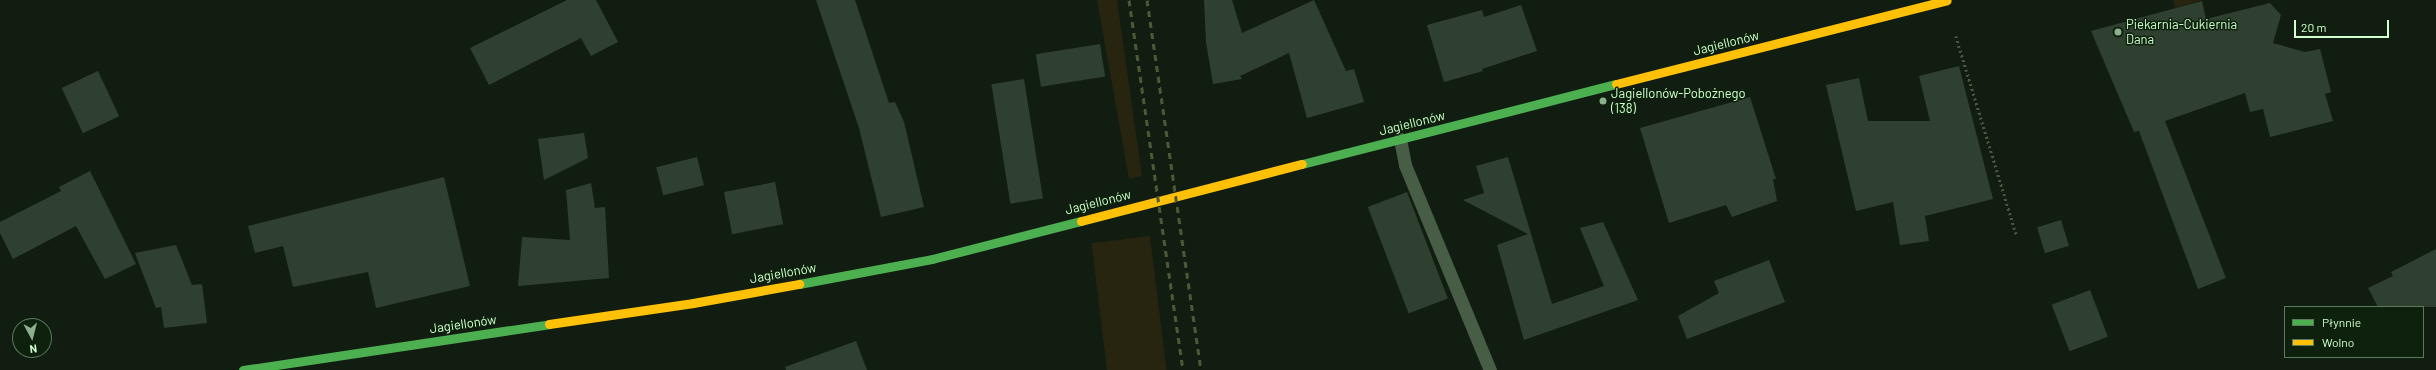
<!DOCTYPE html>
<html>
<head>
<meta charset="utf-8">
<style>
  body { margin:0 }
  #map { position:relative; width:2436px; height:370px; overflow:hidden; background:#121d12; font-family:Barlow,sans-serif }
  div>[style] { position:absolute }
  .green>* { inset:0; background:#272410; transform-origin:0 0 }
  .building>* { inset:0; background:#2f3f30; transform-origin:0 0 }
  .path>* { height:2.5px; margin-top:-1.25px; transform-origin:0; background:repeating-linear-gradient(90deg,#4d563e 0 2px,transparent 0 5px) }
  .lane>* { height:13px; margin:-6.5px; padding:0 6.5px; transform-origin:6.5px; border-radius:6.5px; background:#485d46 }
  .fast>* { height:9px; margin:-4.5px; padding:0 4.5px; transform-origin:4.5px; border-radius:4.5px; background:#4caf50 }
  .slow>* { height:9px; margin:-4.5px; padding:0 4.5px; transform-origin:4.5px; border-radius:4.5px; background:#ffc107 }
  .rail>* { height:3px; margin-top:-1.5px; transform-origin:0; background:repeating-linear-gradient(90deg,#4e5837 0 6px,transparent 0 11px) }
  .dots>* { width:11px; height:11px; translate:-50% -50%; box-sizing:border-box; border:2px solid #0d210d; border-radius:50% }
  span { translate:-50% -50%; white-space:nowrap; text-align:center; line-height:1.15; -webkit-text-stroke:3px #0d210d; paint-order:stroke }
  .poi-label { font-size:13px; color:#cfffcd }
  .left { translate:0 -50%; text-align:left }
  .street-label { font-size:13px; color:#cfffcd }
  .legend { position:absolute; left:2284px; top:306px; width:140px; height:52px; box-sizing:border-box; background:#0d210d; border:1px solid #5b7a5a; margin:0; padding:5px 7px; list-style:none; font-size:12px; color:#cfffcd }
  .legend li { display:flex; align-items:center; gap:8px; height:20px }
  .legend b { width:20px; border:1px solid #5b7a5a }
  .north { position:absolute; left:12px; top:318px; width:40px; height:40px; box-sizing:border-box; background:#0d210d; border:1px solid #5b7a5a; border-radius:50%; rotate:173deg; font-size:11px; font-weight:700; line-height:16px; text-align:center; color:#cfffcd }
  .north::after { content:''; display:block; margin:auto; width:14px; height:18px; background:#8db08c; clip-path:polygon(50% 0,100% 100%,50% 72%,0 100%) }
  .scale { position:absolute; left:2294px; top:20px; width:95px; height:18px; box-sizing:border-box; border:2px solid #cfffcd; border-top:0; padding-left:5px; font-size:12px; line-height:14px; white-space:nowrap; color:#cfffcd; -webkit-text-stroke:3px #0d210d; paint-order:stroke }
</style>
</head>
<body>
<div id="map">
  <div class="green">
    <i style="clip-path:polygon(1097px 0,1117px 0,1142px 176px,1129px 179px)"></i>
    <i style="clip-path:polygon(2173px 0,2202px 0,2175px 8px)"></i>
    <i style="left:1150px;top:236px;width:135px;height:59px;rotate:83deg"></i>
  </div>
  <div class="building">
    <i style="clip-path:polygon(567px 0,596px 0,618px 42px,591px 56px,581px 38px,489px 85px,470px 48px)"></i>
    <i style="clip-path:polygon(816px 0,855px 0,889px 103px,895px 102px,904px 122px,924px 207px,881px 217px,859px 128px)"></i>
    <i style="clip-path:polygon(1204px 0,1232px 0,1242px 33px,1314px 0,1346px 71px,1354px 69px,1364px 102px,1307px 118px,1289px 53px,1240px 76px,1242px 79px,1213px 84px,1206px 42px)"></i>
    <i style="clip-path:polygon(2202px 1px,2206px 19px,2270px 3px,2281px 15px,2273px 43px,2305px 52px,2320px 49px,2331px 92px,2325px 94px,2333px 121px,2270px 137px,2263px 109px,2250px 112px,2245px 93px,2165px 121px,2226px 278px,2198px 289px,2139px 131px,2134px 132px,2091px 31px)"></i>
    <i style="clip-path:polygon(1521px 5px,1537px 51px,1482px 69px,1483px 71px,1444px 82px,1427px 25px,1482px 10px,1484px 17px)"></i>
    <i style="left:1100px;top:44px;width:33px;height:65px;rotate:81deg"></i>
    <i style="clip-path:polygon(1959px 66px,1993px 199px,1925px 216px,1929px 241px,1900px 245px,1893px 202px,1856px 211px,1826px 85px,1859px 78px,1868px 121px,1930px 121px,1919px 76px)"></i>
    <i style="left:98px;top:71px;width:50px;height:40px;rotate:65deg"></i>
    <i style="left:1024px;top:79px;width:121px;height:33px;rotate:81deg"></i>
    <i style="clip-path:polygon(1750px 97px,1776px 179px,1773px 179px,1777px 201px,1732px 217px,1726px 205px,1669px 223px,1640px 128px)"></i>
    <i style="clip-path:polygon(584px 133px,588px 158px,544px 180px,538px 139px)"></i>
    <i style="left:697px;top:157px;width:29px;height:42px;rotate:76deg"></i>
    <i style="clip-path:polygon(1508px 157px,1552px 304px,1604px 286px,1580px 228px,1603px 222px,1638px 300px,1524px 340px,1497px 245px,1528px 234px,1463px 200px,1484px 193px,1476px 166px)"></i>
    <i style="clip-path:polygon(90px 171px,136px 264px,105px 279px,76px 226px,13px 259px,0 233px,0 222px,61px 191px,59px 187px)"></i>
    <i style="clip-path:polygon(444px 177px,470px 286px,376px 308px,368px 272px,293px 287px,283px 246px,255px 253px,248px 226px)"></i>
    <i style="left:775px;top:182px;width:43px;height:52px;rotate:79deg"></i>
    <i style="clip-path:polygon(591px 183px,595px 208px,605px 207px,609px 278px,518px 286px,522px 237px,570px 240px,566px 190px)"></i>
    <i style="left:1407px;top:192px;width:114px;height:42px;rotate:69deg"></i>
    <i style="left:2061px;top:220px;width:27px;height:25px;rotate:73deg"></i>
    <i style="clip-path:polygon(176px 245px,192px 285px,202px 284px,207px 323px,164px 328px,161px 307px,156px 308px,135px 253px)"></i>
    <i style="clip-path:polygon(2436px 249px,2436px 307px,2378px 307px,2368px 288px,2393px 276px,2391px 272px)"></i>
    <i style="clip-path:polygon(1769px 260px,1785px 302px,1687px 339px,1678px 316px,1719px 293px,1714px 281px)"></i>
    <i style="left:2090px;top:290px;width:50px;height:41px;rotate:69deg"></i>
    <i style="clip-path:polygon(856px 341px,867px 370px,786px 370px,785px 367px)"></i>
  </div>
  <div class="path">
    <i style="left:1956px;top:36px;width:207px;rotate:73.1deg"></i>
  </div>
  <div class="lane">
    <i style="left:1400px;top:139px;width:26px;rotate:79deg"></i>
    <i style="left:1405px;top:165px;width:222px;rotate:67.5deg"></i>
  </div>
  <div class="fast">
    <i style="left:1302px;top:164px;width:324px;rotate:-14.3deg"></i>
    <i style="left:799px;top:284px;width:135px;rotate:-10.6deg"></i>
    <i style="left:932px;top:259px;width:154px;rotate:-14.3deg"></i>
    <i style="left:243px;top:370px;width:309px;rotate:-8.5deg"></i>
  </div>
  <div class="slow">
    <i style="left:1616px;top:84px;width:341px;rotate:-14.2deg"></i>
    <i style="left:1081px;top:221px;width:228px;rotate:-14.5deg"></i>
    <i style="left:549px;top:324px;width:146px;rotate:-8.3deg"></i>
    <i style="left:693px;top:303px;width:108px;rotate:-10.2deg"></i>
  </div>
  <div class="rail">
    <i style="left:1129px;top:0;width:374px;rotate:81.7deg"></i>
    <i style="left:1147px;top:0;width:374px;rotate:81.7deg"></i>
  </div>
  <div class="dots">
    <i style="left:2118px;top:32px;background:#8db08c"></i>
    <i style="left:1603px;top:101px;background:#8db08c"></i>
  </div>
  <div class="poi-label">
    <span class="left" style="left:2126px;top:32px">Piekarnia-Cukiernia<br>Dana</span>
    <span class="left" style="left:1611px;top:101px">Jagiellonów-Pobożnego<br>(138)</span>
  </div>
  <div class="street-label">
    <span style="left:1726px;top:43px;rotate:-14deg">Jagiellonów</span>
    <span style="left:1412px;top:123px;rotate:-14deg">Jagiellonów</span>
    <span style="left:1098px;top:202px;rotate:-14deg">Jagiellonów</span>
    <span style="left:783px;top:273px;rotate:-10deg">Jagiellonów</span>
    <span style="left:463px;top:324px;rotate:-8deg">Jagiellonów</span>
  </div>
  <ul class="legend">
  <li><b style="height:5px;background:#4caf50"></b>Płynnie</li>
  <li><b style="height:5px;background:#ffc107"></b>Wolno</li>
  </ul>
  <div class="north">N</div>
  <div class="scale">20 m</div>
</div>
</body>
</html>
